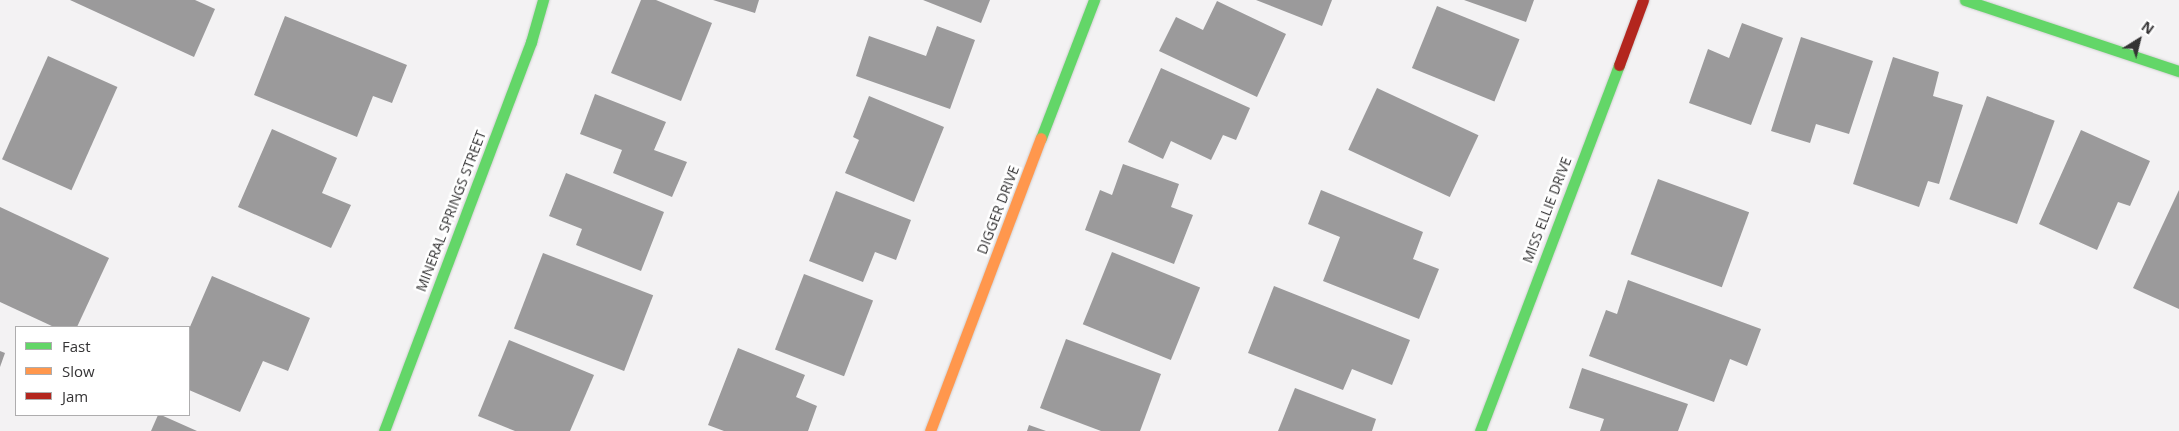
<!DOCTYPE html>
<html>
<head>
<meta charset="utf-8">
<style>
	body { margin:0 }
	#map { position:relative; width:2179px; height:431px; overflow:hidden; background:#f3f2f3; font-family:"Open Sans",sans-serif }
	div>[style] { position:absolute }
	[style*='--x'] { left:calc(var(--x)*1px); top:calc(var(--y)*1px); width:calc(var(--w)*1px); rotate:calc(var(--a)*1deg) }
	.building>* { inset:0; background:#9b9a9b; transform-origin:0 0 }
	.roads { filter:drop-shadow(0 0 1px #d1d0d1) drop-shadow(0 0 1px #d1d0d1) }
	.fast>* { height:11px; margin:-5.5px; padding:0 5.5px; transform-origin:5.5px; border-radius:5.5px; background:#63d668 }
	.slow>* { height:11px; margin:-5.5px; padding:0 5.5px; transform-origin:5.5px; border-radius:5.5px; background:#ff974d }
	.jam>* { height:11px; margin:-5.5px; padding:0 5.5px; transform-origin:5.5px; border-radius:5.5px; background:#b3261e }
	span { translate:-50% -50%; white-space:nowrap; text-align:center; line-height:1.15; -webkit-text-stroke:5px #fff; paint-order:stroke }
	.street-label { font-size:14px; color:#343334 }
	.legend { position:absolute; left:15px; top:326px; width:175px; height:90px; box-sizing:border-box; background:#fff; border:1px solid #aeadae; margin:0; padding:6px 9px; list-style:none; font-size:15px; color:#343334 }
	.legend li { display:flex; align-items:center; gap:10px; height:25px }
	.legend b { width:25px; border:1px solid #aeadae }
	.north { position:absolute; left:2114px; top:15px; width:50px; height:50px; -webkit-text-stroke:4px #fff; paint-order:stroke; rotate:36deg; font-size:14px; font-weight:700; line-height:20px; text-align:center; color:#343334 }
	.north::after { content:''; display:block; margin:auto; width:18px; height:22px; background:#343334; clip-path:polygon(50% 0,100% 100%,50% 72%,0 100%) }
</style>
</head>
<body>
<div id="map">
	<div class="building">
		<i style="clip-path:polygon(70px 0,195px 0,215px 9px,194px 57px)"></i>
		<i style="clip-path:polygon(641px 0,656px 0,712px 23px,681px 101px,611px 73px)"></i>
		<i style="clip-path:polygon(713px 0,759px 0,755px 13px)"></i>
		<i style="clip-path:polygon(923px 0,990px 0,981px 23px)"></i>
		<i style="clip-path:polygon(1256px 0,1332px 0,1322px 26px)"></i>
		<i style="clip-path:polygon(1464px 0,1534px 0,1526px 22px)"></i>
		<i style="clip-path:polygon(1217px 1px,1286px 34px,1257px 97px,1159px 51px,1176px 17px,1203px 30px)"></i>
		<i style="left:1437px;top:6px;width:89px;height:67px;rotate:22deg"></i>
		<i style="clip-path:polygon(285px 16px,407px 65px,392px 103px,373px 96px,357px 137px,254px 95px)"></i>
		<i style="clip-path:polygon(1742px 23px,1783px 38px,1751px 125px,1689px 103px,1708px 49px,1729px 58px)"></i>
		<i style="clip-path:polygon(937px 26px,975px 40px,950px 109px,856px 76px,869px 36px,926px 56px)"></i>
		<i style="clip-path:polygon(1801px 37px,1873px 61px,1849px 134px,1816px 124px,1810px 143px,1771px 131px)"></i>
		<i style="left:48px;top:56px;width:76px;height:113px;rotate:24deg"></i>
		<i style="clip-path:polygon(1893px 57px,1939px 72px,1933px 96px,1963px 105px,1939px 184px,1928px 181px,1919px 207px,1853px 184px)"></i>
		<i style="clip-path:polygon(1161px 68px,1250px 108px,1236px 140px,1223px 135px,1211px 160px,1171px 141px,1163px 159px,1128px 142px)"></i>
		<i style="left:1377px;top:88px;width:112px;height:68px;rotate:25deg"></i>
		<i style="clip-path:polygon(595px 94px,666px 122px,654px 150px,687px 162px,672px 197px,613px 173px,622px 150px,580px 134px)"></i>
		<i style="clip-path:polygon(869px 96px,944px 127px,914px 202px,845px 173px,859px 140px,853px 137px)"></i>
		<i style="left:1987px;top:96px;width:72px;height:110px;rotate:20deg"></i>
		<i style="clip-path:polygon(272px 129px,337px 158px,322px 193px,351px 205px,331px 248px,238px 207px)"></i>
		<i style="clip-path:polygon(2081px 130px,2150px 161px,2130px 206px,2118px 202px,2097px 250px,2039px 224px)"></i>
		<i style="clip-path:polygon(1123px 164px,1179px 184px,1171px 207px,1193px 215px,1174px 264px,1085px 230px,1100px 190px,1112px 195px)"></i>
		<i style="clip-path:polygon(566px 173px,664px 212px,641px 271px,576px 245px,582px 229px,549px 216px)"></i>
		<i style="left:1658px;top:179px;width:97px;height:80px;rotate:20deg"></i>
		<i style="clip-path:polygon(1321px 190px,1423px 232px,1413px 259px,1439px 269px,1419px 319px,1323px 281px,1340px 237px,1308px 224px)"></i>
		<i style="clip-path:polygon(2179px 190px,2179px 309px,2133px 288px)"></i>
		<i style="clip-path:polygon(836px 191px,911px 220px,896px 260px,875px 252px,863px 282px,809px 261px)"></i>
		<i style="clip-path:polygon(0 207px,109px 258px,77px 327px,54px 327px,0 302px)"></i>
		<i style="left:1112px;top:252px;width:95px;height:78px;rotate:22deg"></i>
		<i style="left:543px;top:253px;width:118px;height:81px;rotate:21deg"></i>
		<i style="left:804px;top:274px;width:74px;height:81px;rotate:21deg"></i>
		<i style="clip-path:polygon(212px 276px,310px 318px,288px 371px,263px 361px,240px 412px,189px 390px,189px 329px)"></i>
		<i style="clip-path:polygon(1628px 280px,1761px 329px,1747px 366px,1730px 359px,1714px 402px,1589px 356px,1606px 310px,1617px 314px)"></i>
		<i style="clip-path:polygon(1274px 286px,1410px 340px,1392px 385px,1352px 369px,1343px 390px,1248px 353px)"></i>
		<i style="clip-path:polygon(1066px 339px,1161px 374px,1140px 431px,1101px 431px,1040px 408px)"></i>
		<i style="clip-path:polygon(509px 340px,594px 375px,570px 431px,515px 431px,478px 416px)"></i>
		<i style="clip-path:polygon(738px 348px,805px 375px,796px 397px,817px 406px,808px 431px,724px 431px,708px 425px)"></i>
		<i style="clip-path:polygon(0 351px,5px 353px,0 367px)"></i>
		<i style="clip-path:polygon(1582px 368px,1688px 404px,1678px 431px,1600px 431px,1604px 419px,1569px 408px)"></i>
		<i style="clip-path:polygon(1295px 388px,1376px 419px,1372px 431px,1278px 431px)"></i>
		<i style="clip-path:polygon(158px 415px,161px 415px,197px 431px,151px 431px)"></i>
		<i style="clip-path:polygon(1029px 425px,1046px 431px,1027px 431px)"></i>
	</div>
	<div class="roads">
		<div class="fast">
			<i style="--x:1965;--y:0;--w:225;--a:18.4"></i>
			<i style="--x:1041;--y:138;--w:148;--a:-69"></i>
			<i style="--x:384;--y:431;--w:416;--a:-69.3"></i>
			<i style="--x:531;--y:42;--w:44;--a:-74.1"></i>
			<i style="--x:1480;--y:431;--w:392;--a:-69.2"></i>
		</div>
		<div class="slow">
			<i style="--x:930;--y:431;--w:313;--a:-69.3"></i>
		</div>
		<div class="jam">
			<i style="--x:1619;--y:65;--w:69;--a:-69.7"></i>
		</div>
	</div>
	<div class="street-label">
		<span style="left:998px;top:210px;rotate:-69deg">DIGGER DRIVE</span>
		<span style="left:1547px;top:210px;rotate:-69deg">MISS ELLIE DRIVE</span>
		<span style="left:451px;top:211px;rotate:-69deg">MINERAL SPRINGS STREET</span>
	</div>
	<ul class="legend">
	<li><b style="height:6px;background:#63d668"></b>Fast</li>
	<li><b style="height:6px;background:#ff974d"></b>Slow</li>
	<li><b style="height:6px;background:#b3261e"></b>Jam</li>
	</ul>
	<div class="north">N</div>
</div>
</body>
</html>
